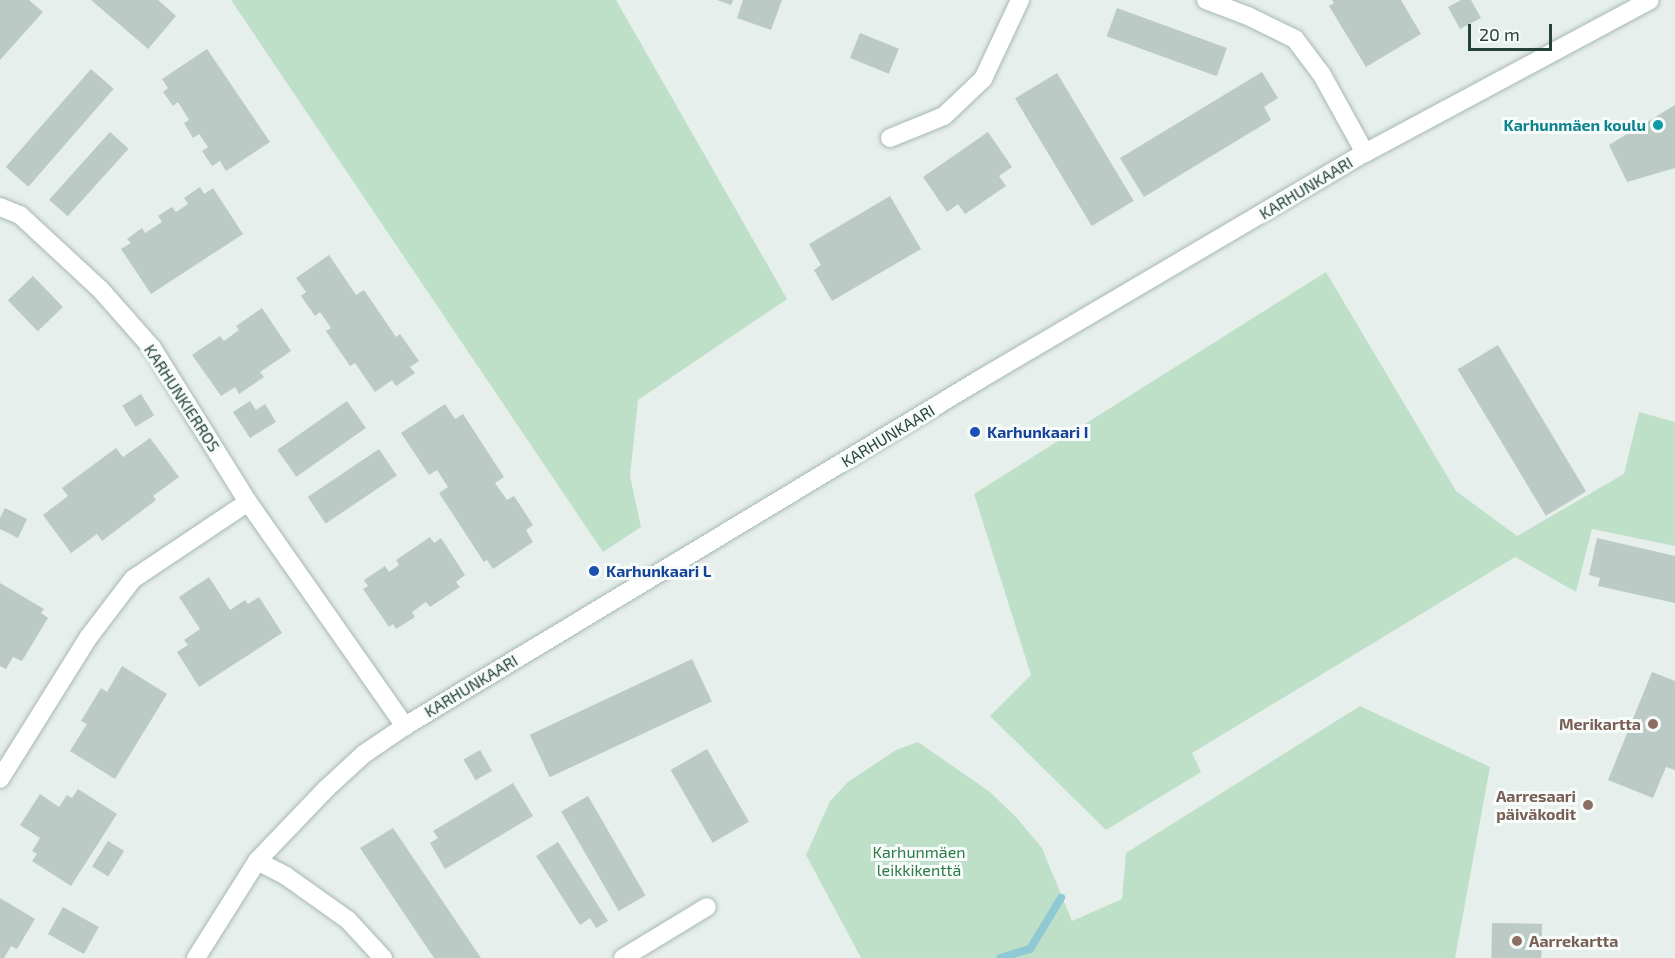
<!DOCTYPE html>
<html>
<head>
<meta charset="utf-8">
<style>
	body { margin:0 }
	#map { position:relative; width:1675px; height:958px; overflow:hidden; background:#e6efeb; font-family:"Exo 2",sans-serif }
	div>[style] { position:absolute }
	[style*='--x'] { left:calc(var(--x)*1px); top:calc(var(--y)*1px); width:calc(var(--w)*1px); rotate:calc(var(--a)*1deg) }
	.green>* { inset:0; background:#bfe0c8 }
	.stream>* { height:8px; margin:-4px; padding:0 4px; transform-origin:4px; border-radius:4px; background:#8ec9d4 }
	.building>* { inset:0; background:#bbcac4; transform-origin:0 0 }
	.roads { filter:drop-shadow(0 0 2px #a8b8b2) drop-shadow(0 0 2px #a8b8b2) }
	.minor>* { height:18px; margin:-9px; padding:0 9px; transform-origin:9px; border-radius:9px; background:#fff }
	.dots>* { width:16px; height:16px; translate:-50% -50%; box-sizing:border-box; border:3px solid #f7fbf9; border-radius:50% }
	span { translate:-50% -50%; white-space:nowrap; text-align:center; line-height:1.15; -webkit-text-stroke:6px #f7fbf9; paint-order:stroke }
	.culture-label { font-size:16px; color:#0d838f; font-weight:700 }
	.right { translate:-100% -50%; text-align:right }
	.street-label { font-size:16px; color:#24423a }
	.transit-label { font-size:16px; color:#164399; font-weight:700 }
	.left { translate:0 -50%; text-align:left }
	.education-label { font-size:16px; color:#785e54; font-weight:700 }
	.park-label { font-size:16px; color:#2d7a4b }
	.scale { position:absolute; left:1468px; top:24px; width:84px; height:27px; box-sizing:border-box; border:3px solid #24423a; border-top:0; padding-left:8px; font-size:18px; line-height:21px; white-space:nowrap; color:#24423a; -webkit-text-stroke:4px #f7fbf9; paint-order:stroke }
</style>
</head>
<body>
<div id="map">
	<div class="green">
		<i style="clip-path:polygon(231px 0,616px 0,787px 299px,638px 400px,630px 476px,641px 527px,603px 552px)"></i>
		<i style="clip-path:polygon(1326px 272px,1456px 491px,1517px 536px,1624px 474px,1639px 412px,1675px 422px,1675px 546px,1592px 529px,1576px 592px,1515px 557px,1192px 753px,1201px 772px,1106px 830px,990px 716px,1031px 675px,974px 494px)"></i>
		<i style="clip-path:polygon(1360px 706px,1490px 767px,1455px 958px,861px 958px,806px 855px,830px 801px,848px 782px,896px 750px,918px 742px,990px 792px,1016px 817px,1042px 848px,1072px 921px,1122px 899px,1126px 853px)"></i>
	</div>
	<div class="stream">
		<i style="--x:1000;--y:958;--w:31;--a:-17"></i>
		<i style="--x:1030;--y:949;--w:60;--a:-58.7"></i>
	</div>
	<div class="building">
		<i style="clip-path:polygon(0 0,29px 0,43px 12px,0 60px)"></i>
		<i style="clip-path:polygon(91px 0,158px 0,176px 16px,148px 49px)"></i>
		<i style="clip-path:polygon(717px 0,733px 0,731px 5px)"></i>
		<i style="clip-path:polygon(743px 0,782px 0,771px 30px,737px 18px)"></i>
		<i style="clip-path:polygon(1332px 0,1401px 0,1421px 34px,1366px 67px,1329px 6px,1334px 3px)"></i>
		<i style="clip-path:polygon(1461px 0,1471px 0,1481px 18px,1460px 29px,1448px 7px)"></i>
		<i style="left:1117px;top:8px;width:117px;height:30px;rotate:20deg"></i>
		<i style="left:860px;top:33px;width:42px;height:27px;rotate:22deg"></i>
		<i style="clip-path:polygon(207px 49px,270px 142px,226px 171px,220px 161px,212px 166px,202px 151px,208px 147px,199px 134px,193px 138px,184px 123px,189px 120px,178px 102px,173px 106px,163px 92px,168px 88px,162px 79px)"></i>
		<i style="left:91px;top:69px;width:30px;height:130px;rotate:41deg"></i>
		<i style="clip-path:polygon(1262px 72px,1278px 98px,1264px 107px,1271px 120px,1144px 197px,1120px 158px)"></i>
		<i style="left:1057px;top:73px;width:149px;height:49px;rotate:59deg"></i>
		<i style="clip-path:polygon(1675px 105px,1675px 168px,1627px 182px,1609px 145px)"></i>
		<i style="left:110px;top:132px;width:25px;height:91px;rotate:42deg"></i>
		<i style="clip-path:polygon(988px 132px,1012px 167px,999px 176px,1006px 186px,965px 214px,958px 204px,947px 212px,923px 177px)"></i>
		<i style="clip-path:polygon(200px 187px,204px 194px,213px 188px,243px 234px,151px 294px,121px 249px,131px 243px,127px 239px,142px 228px,145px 233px,162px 222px,158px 216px,172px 207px,176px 212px,188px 204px,184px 198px)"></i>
		<i style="clip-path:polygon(890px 196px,921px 249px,832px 301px,814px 270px,821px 265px,809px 244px)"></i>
		<i style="clip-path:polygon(329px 255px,356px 295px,364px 290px,396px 337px,400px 334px,419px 361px,410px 367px,415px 373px,396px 386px,392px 380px,375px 392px,355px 363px,350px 366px,326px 331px,331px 328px,320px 312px,315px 316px,301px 296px,306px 292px,296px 278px)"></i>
		<i style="left:33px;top:276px;width:43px;height:35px;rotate:46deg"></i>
		<i style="clip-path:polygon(262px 308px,291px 351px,260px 372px,264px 377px,239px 394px,235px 387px,221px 396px,192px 355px,220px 336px,224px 341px,239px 330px,236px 326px)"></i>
		<i style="left:1498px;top:345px;width:171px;height:47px;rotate:59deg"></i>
		<i style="left:141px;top:394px;width:25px;height:22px;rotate:58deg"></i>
		<i style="clip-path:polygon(250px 401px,256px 410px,265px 404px,276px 422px,250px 438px,233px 412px)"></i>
		<i style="left:347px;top:401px;width:33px;height:85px;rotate:55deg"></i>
		<i style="clip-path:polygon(445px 404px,455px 419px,463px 414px,504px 477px,495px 483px,507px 500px,514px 496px,533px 525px,526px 530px,533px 542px,493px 569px,487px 560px,484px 562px,439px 493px,448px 487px,437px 470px,429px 475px,401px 433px)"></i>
		<i style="clip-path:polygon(150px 438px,179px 477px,153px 496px,156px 500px,102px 541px,97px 534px,71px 553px,43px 515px,68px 496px,62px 488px,116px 448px,123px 457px)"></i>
		<i style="left:379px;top:449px;width:32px;height:86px;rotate:56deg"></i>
		<i style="clip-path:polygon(5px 508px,27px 519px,18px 538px,0 529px,0 518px)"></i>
		<i style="clip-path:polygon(430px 537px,434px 543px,441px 538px,465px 575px,456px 582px,460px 587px,430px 607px,426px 602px,412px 612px,415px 617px,396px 629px,393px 624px,389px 627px,363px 589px,368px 586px,364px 580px,385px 566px,389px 572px,399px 565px,396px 560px)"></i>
		<i style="clip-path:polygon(1597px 538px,1675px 556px,1675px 603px,1598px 586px,1600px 578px,1589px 575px)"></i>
		<i style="clip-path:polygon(209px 577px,230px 610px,245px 600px,248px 604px,259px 597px,282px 633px,199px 687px,177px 652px,188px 645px,184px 640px,200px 629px,179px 597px)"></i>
		<i style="clip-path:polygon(0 583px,44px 609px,41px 613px,48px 618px,22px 661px,13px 657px,6px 669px,0 666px)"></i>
		<i style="left:692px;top:659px;width:47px;height:179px;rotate:65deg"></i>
		<i style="clip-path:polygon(122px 666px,167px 694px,115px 779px,70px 751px,87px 724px,81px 721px,101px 688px,107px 692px)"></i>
		<i style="clip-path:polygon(1652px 672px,1675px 681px,1675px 770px,1666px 767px,1653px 798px,1608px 780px)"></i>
		<i style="left:707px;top:749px;width:84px;height:42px;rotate:60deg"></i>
		<i style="left:480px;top:750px;width:24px;height:19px;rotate:60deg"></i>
		<i style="clip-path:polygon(513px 783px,533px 816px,445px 869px,430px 843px,438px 838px,433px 831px)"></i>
		<i style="clip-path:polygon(78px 789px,117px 814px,71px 886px,32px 861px,37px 854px,32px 851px,40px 838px,20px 825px,40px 794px,59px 807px,67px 795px,72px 798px)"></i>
		<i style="left:588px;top:796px;width:115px;height:31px;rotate:60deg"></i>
		<i style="clip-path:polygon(393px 828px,481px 958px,434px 958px,360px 848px)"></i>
		<i style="left:108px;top:841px;width:19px;height:30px;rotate:32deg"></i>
		<i style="clip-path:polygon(558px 842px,608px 921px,596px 928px,590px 918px,580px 925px,536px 856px)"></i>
		<i style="clip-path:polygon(0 898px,35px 919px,17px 949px,11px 946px,4px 958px,0 958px)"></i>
		<i style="left:63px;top:907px;width:41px;height:31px;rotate:29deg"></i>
		<i style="left:1492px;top:923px;width:50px;height:35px;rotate:1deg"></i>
	</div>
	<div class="roads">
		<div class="minor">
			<i style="--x:1206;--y:0;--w:45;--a:20.9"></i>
			<i style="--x:1248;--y:16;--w:52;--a:26.1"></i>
			<i style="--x:1295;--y:39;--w:45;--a:53.1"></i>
			<i style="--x:1322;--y:75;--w:89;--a:61.1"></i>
			<i style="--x:890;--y:138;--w:58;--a:-22.2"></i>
			<i style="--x:944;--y:116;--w:54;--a:-43.5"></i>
			<i style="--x:983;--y:79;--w:87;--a:-64.9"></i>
			<i style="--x:0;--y:207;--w:22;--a:22"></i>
			<i style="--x:20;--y:215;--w:109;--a:42.8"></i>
			<i style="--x:100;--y:289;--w:79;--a:48.6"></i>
			<i style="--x:152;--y:348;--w:181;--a:58.1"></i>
			<i style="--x:248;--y:502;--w:274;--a:55"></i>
			<i style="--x:0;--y:779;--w:166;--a:-58"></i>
			<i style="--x:88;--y:638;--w:74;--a:-52.7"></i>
			<i style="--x:133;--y:579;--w:138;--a:-33.8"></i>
			<i style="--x:257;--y:861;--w:33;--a:27"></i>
			<i style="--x:286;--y:876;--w:76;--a:35.4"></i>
			<i style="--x:348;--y:920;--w:52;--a:47.4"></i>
			<i style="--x:196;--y:958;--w:115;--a:-57.8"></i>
			<i style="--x:257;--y:861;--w:101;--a:-46.2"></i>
			<i style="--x:327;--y:788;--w:50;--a:-42.6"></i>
			<i style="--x:364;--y:754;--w:50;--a:-34.3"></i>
			<i style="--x:405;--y:726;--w:670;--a:-31.08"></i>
			<i style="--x:979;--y:380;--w:448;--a:-30.5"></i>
			<i style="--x:1365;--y:153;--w:323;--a:-28.2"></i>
			<i style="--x:623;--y:958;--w:98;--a:-31.3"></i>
		</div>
	</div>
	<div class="dots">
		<i style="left:1658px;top:125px;background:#0f9aa8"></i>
		<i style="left:975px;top:432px;background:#1a4fb4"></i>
		<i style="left:594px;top:571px;background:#1a4fb4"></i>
		<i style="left:1653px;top:724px;background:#8d6e63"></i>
		<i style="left:1588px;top:805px;background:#8d6e63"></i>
		<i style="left:1517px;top:941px;background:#8d6e63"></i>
	</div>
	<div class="culture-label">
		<span class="right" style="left:1646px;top:125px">Karhunmäen koulu</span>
	</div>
	<div class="street-label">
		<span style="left:1306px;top:188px;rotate:-31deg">KARHUNKAARI</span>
		<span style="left:182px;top:398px;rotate:57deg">KARHUNKIERROS</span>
		<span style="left:888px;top:436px;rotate:-31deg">KARHUNKAARI</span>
		<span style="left:471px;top:686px;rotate:-31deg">KARHUNKAARI</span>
	</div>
	<div class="transit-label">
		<span class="left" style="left:987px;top:432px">Karhunkaari I</span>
		<span class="left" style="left:606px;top:571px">Karhunkaari L</span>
	</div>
	<div class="education-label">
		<span class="right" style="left:1641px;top:724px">Merikartta</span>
		<span class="right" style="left:1576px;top:805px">Aarresaari<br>päiväkodit</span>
		<span class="left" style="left:1529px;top:941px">Aarrekartta</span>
	</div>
	<div class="park-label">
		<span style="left:919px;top:861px">Karhunmäen<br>leikkikenttä</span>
	</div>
	<div class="scale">20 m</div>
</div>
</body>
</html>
